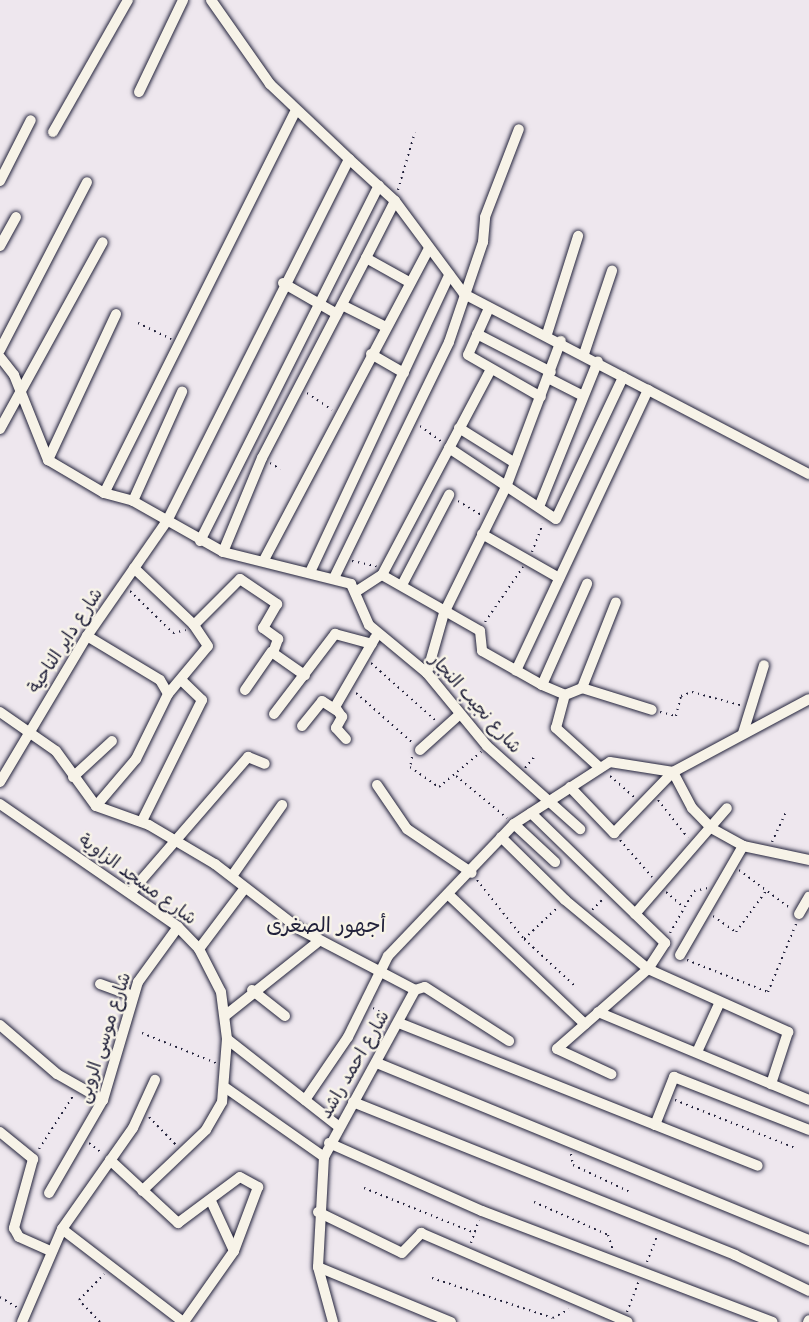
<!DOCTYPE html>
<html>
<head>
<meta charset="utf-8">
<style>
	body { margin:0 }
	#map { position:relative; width:809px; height:1322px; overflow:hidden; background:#eee7ee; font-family:"Balsamiq Sans","Playpen Sans Arabic",sans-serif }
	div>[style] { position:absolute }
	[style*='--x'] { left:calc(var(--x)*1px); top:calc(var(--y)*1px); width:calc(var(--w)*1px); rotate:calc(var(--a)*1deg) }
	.path>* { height:2px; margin-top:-1px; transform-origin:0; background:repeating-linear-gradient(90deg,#22223b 0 1.5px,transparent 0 6px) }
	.roads { filter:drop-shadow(0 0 2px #22223b) drop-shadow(0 0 2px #22223b) }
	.minor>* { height:10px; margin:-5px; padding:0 5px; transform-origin:5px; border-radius:5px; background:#f7f3e8 }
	span { translate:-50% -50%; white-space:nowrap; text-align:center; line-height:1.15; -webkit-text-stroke:5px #f7f3e8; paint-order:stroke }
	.street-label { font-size:18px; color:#22223b }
	.quarter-label { font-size:21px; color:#22223b }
</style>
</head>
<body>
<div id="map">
	<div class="path">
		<i style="--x:398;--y:190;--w:60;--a:-73.7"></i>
		<i style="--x:138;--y:323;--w:37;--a:26"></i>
		<i style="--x:307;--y:393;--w:30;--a:34"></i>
		<i style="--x:420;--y:426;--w:27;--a:36"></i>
		<i style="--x:270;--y:463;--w:12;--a:31"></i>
		<i style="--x:458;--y:501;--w:27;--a:31"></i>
		<i style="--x:532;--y:552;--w:30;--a:-69"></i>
		<i style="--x:352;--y:561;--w:25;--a:12"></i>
		<i style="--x:130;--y:591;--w:60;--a:44.3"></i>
		<i style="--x:173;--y:633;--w:13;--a:-13"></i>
		<i style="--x:485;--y:622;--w:67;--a:-55.4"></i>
		<i style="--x:371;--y:663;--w:87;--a:41.7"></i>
		<i style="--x:356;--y:693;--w:76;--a:41.3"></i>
		<i style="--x:660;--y:712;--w:16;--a:14"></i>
		<i style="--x:676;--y:716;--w:21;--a:-76"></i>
		<i style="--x:681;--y:696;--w:12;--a:-20"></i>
		<i style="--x:692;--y:692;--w:50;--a:15.2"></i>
		<i style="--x:412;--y:757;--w:10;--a:101"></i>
		<i style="--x:410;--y:767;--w:35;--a:35"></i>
		<i style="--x:439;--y:787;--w:55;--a:-39.8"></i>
		<i style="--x:525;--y:768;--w:16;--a:-50"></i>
		<i style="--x:456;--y:776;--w:66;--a:39.5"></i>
		<i style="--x:610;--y:776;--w:33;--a:41"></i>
		<i style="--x:658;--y:800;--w:48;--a:51.7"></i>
		<i style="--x:620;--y:840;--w:49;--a:49.1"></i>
		<i style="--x:772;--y:842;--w:33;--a:-65"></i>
		<i style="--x:739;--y:870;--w:64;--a:36.7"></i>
		<i style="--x:477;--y:880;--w:75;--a:51.5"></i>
		<i style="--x:524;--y:939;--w:69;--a:42.7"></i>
		<i style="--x:666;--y:892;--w:21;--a:41"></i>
		<i style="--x:592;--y:910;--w:16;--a:-45"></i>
		<i style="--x:713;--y:916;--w:28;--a:35"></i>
		<i style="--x:736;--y:932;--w:51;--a:-53.8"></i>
		<i style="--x:670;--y:933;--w:48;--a:-60.3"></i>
		<i style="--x:694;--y:891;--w:14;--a:-12"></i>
		<i style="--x:524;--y:939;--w:45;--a:-43.2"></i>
		<i style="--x:687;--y:960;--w:87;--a:21.6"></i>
		<i style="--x:768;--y:992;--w:74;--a:-67.6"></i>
		<i style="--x:373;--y:1008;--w:18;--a:29"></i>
		<i style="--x:142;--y:1033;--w:80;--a:22.1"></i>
		<i style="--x:675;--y:1100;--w:129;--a:21.8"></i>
		<i style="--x:149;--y:1117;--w:39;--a:46"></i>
		<i style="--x:89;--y:1143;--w:18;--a:38"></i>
		<i style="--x:39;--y:1149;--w:63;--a:-57.3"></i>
		<i style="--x:571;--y:1154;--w:11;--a:80"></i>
		<i style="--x:573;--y:1165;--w:65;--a:25.4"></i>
		<i style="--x:364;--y:1188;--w:120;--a:22.1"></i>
		<i style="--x:534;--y:1202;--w:81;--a:24"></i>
		<i style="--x:608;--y:1235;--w:16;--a:72"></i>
		<i style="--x:471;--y:1243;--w:24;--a:-71"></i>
		<i style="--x:647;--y:1262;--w:30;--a:-69"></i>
		<i style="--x:432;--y:1278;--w:127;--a:18.3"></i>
		<i style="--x:553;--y:1318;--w:18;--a:-29"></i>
		<i style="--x:0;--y:1297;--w:21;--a:31"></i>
		<i style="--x:627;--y:1312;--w:33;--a:-69"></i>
		<i style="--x:100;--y:1322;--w:30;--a:-134"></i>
		<i style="--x:79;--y:1300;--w:36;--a:-46"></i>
	</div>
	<div class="roads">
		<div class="minor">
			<i style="--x:211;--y:0;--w:103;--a:54.9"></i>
			<i style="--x:270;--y:84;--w:109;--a:43.5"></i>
			<i style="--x:139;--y:92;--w:102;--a:-64.4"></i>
			<i style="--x:295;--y:112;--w:426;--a:116.6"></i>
			<i style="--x:104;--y:493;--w:30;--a:15"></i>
			<i style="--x:133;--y:501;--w:103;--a:29.5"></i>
			<i style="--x:223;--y:552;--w:132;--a:14"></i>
			<i style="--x:351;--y:584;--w:45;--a:66.3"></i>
			<i style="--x:369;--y:625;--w:75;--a:39.6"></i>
			<i style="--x:427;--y:673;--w:94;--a:50.6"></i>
			<i style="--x:487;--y:746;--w:125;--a:41.7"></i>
			<i style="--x:53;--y:132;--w:152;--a:-60.4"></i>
			<i style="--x:0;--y:181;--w:68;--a:-63.1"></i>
			<i style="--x:395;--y:201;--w:64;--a:117"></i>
			<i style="--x:366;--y:258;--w:49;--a:29.2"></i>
			<i style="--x:0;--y:246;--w:33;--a:-61"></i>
			<i style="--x:283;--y:283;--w:62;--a:29.9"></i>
			<i style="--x:342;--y:305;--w:49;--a:26.6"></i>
			<i style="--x:489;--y:308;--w:51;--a:114.1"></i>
			<i style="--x:468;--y:355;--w:84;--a:29.9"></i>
			<i style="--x:477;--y:334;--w:83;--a:27.2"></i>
			<i style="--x:547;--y:334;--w:103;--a:-72.4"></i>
			<i style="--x:0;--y:350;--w:189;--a:-62.6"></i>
			<i style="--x:371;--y:354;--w:38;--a:30"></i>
			<i style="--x:584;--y:354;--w:88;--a:-71.4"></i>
			<i style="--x:0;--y:357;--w:23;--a:52"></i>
			<i style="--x:14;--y:375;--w:92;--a:68.2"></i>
			<i style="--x:48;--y:460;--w:65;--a:30.5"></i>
			<i style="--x:548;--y:378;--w:39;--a:27"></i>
			<i style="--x:648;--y:390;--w:182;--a:27.6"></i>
			<i style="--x:459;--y:428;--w:66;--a:32"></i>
			<i style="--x:0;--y:429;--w:213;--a:-61.2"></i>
			<i style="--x:449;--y:448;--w:128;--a:33.6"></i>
			<i style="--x:556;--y:519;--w:157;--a:-64.7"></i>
			<i style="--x:48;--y:460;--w:161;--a:-65"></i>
			<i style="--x:133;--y:501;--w:120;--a:-65.8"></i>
			<i style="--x:539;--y:507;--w:157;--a:-68"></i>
			<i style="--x:482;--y:534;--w:89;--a:29.7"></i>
			<i style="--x:200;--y:541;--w:398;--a:-63.3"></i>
			<i style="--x:223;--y:552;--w:102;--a:-67.5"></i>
			<i style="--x:262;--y:458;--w:225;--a:-62.5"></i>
			<i style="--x:264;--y:560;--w:352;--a:-62.1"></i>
			<i style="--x:134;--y:568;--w:83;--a:43.5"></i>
			<i style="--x:194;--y:625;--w:65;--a:-45"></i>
			<i style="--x:240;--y:579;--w:45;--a:34"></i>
			<i style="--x:277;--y:604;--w:28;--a:120"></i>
			<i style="--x:263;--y:628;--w:19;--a:36"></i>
			<i style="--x:278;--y:639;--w:15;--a:110"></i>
			<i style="--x:273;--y:653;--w:39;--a:35"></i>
			<i style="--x:311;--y:570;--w:326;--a:-64.9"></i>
			<i style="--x:382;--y:575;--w:113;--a:29.7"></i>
			<i style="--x:480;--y:631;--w:20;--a:84"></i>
			<i style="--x:482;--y:651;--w:69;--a:29.5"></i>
			<i style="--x:542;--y:685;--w:111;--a:-66"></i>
			<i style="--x:335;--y:576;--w:260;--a:-64"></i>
			<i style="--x:449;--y:342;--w:106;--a:-71.2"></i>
			<i style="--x:483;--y:242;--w:25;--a:-85"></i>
			<i style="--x:485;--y:217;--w:94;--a:-68.9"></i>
			<i style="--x:402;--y:585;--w:102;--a:-62.4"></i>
			<i style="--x:357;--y:591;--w:30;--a:-33"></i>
			<i style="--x:382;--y:575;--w:233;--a:-62.1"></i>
			<i style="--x:87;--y:636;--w:85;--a:31.1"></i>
			<i style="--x:160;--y:680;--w:16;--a:60"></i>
			<i style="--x:427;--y:673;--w:62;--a:-74.2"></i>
			<i style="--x:444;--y:613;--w:140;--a:-63.8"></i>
			<i style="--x:506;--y:487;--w:156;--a:-69.4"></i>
			<i style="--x:542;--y:685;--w:25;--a:23"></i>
			<i style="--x:582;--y:688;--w:92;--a:-68.4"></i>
			<i style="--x:245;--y:690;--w:47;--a:-55.3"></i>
			<i style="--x:0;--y:712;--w:68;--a:34.9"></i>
			<i style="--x:56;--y:751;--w:68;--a:54"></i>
			<i style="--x:96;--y:806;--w:56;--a:19.7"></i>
			<i style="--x:149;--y:825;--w:77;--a:30.6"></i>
			<i style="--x:215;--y:864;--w:106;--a:37.7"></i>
			<i style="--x:299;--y:929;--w:131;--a:27.7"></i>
			<i style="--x:274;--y:714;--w:101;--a:-52.7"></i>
			<i style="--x:335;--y:634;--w:38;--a:15"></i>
			<i style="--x:302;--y:726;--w:32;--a:-51"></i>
			<i style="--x:322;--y:701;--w:17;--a:33"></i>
			<i style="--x:743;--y:733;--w:71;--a:-72.8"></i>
			<i style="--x:346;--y:739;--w:15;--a:-132"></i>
			<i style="--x:336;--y:728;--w:13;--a:-61"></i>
			<i style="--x:342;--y:717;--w:12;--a:-125"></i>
			<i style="--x:335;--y:707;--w:80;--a:-59.9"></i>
			<i style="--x:420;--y:750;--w:54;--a:-42"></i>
			<i style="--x:598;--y:766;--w:57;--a:-137.9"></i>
			<i style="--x:556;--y:728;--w:34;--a:-75"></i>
			<i style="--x:565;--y:695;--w:18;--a:-22"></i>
			<i style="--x:582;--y:688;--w:73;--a:17.4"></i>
			<i style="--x:673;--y:772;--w:41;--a:62.2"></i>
			<i style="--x:692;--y:808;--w:28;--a:46"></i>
			<i style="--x:711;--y:828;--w:37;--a:29"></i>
			<i style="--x:743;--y:846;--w:67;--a:12"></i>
			<i style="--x:73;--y:777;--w:53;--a:-42.7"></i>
			<i style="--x:0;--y:782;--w:170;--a:-59.2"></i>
			<i style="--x:87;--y:636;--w:140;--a:-55.2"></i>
			<i style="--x:167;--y:521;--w:405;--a:-63.3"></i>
			<i style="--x:349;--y:159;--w:62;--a:42.4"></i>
			<i style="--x:395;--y:201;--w:116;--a:53.4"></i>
			<i style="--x:464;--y:294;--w:208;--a:27.6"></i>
			<i style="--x:648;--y:390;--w:310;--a:115.2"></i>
			<i style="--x:377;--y:785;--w:53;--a:55.7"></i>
			<i style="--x:407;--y:829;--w:78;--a:34.1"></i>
			<i style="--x:570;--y:787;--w:64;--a:46.3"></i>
			<i style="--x:614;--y:833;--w:85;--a:-46"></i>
			<i style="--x:673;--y:772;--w:154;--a:-28.2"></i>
			<i style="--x:0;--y:804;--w:216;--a:34.6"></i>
			<i style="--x:178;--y:927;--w:30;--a:46"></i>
			<i style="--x:199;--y:949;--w:48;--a:62.9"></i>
			<i style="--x:221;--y:992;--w:47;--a:82.7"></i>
			<i style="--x:227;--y:1039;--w:63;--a:94.5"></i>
			<i style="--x:222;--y:1102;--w:32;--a:120"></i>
			<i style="--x:206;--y:1130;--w:88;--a:136.4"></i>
			<i style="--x:96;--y:806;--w:62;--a:-49.6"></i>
			<i style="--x:136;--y:759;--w:72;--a:-63.8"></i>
			<i style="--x:168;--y:694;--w:62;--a:-50.2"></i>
			<i style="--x:208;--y:646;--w:27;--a:-124"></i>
			<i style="--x:531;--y:813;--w:187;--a:44.1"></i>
			<i style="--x:665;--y:943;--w:31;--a:123"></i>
			<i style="--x:648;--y:969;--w:121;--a:138.7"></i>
			<i style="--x:557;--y:1049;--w:60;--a:24.8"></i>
			<i style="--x:142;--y:821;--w:135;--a:-63.6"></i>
			<i style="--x:202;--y:700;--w:28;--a:-136"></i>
			<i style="--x:514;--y:824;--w:56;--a:42.8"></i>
			<i style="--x:501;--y:837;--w:90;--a:44.5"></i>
			<i style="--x:565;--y:900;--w:108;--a:39.7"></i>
			<i style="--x:648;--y:969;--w:154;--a:24.2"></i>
			<i style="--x:788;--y:1032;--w:55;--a:108.1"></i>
			<i style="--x:232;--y:876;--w:87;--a:-54.8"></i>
			<i style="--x:131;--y:892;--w:179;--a:-49.1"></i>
			<i style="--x:248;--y:757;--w:18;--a:22"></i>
			<i style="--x:450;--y:896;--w:186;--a:43.5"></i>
			<i style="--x:635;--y:914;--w:140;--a:-49"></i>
			<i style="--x:799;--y:914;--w:20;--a:-60"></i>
			<i style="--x:199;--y:949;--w:76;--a:-53"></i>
			<i style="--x:680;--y:955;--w:126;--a:-60"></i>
			<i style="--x:100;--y:984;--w:35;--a:20"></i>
			<i style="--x:252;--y:990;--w:42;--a:38.2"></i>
			<i style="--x:415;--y:990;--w:10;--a:-17"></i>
			<i style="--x:425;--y:987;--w:100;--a:32.7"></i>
			<i style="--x:598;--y:1012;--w:229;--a:22.6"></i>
			<i style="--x:226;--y:1015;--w:119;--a:-38.5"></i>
			<i style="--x:399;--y:1023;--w:386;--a:21.7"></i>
			<i style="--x:0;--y:1025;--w:75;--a:40.7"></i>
			<i style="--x:57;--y:1074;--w:53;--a:29.5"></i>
			<i style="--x:227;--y:1039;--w:141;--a:38.1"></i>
			<i style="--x:697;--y:1052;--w:53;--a:-65.4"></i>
			<i style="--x:377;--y:1063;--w:467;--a:22.3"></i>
			<i style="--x:226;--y:1088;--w:120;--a:35.1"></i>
			<i style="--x:305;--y:1100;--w:76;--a:-55.7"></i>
			<i style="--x:348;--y:1037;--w:90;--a:-63.7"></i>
			<i style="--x:388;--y:956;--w:182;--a:-46.3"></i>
			<i style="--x:514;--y:824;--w:114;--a:-32.9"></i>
			<i style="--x:610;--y:762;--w:64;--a:9"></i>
			<i style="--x:353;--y:1102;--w:412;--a:21.8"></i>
			<i style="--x:735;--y:1255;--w:82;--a:25.9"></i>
			<i style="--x:655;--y:1125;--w:52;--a:-68.4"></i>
			<i style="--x:674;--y:1077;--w:145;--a:21.4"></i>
			<i style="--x:0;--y:1132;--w:43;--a:39.3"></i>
			<i style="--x:33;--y:1159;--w:72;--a:105.4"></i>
			<i style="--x:14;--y:1228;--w:10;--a:61"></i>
			<i style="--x:19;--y:1237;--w:35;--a:24"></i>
			<i style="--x:329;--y:1143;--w:167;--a:24"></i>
			<i style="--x:482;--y:1211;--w:311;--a:20.9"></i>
			<i style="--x:110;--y:1160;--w:93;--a:42.8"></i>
			<i style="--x:178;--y:1223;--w:77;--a:-36.6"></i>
			<i style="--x:240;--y:1177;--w:21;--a:29"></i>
			<i style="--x:258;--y:1187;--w:68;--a:110.6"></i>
			<i style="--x:234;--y:1251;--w:87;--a:125.2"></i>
			<i style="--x:49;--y:1193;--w:108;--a:-59.9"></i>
			<i style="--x:103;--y:1100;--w:123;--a:-73.5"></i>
			<i style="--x:138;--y:982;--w:68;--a:-54"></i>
			<i style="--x:211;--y:1201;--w:55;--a:65.3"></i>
			<i style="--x:318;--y:1212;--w:93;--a:26"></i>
			<i style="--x:402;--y:1253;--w:28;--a:-46"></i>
			<i style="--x:421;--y:1233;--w:225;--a:23.3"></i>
			<i style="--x:62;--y:1229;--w:153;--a:37.5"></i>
			<i style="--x:318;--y:1267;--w:144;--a:22.5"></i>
			<i style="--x:22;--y:1322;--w:101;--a:-66.7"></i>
			<i style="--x:62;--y:1229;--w:123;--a:-54.9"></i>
			<i style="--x:133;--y:1128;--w:53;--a:-65.4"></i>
			<i style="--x:333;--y:1322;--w:57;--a:-105.3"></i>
			<i style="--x:318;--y:1267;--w:110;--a:-86.9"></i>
			<i style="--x:324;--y:1157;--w:190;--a:-61.4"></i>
			<i style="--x:808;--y:1322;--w:2;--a:-63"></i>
		</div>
	</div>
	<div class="street-label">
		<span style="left:66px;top:641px;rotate:-57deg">شارع داير الناحية</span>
		<span style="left:475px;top:704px;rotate:48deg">شارع نجيب النجار</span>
		<span style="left:137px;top:880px;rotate:36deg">شارع مسجد الزاوية</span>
		<span style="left:105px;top:1038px;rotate:-72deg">شارع موسى الروبى</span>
		<span style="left:355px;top:1065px;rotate:-60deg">شارع احمد راشد</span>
	</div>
	<div class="quarter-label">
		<span style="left:326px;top:926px">أجهور الصغرى</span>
	</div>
</div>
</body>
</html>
